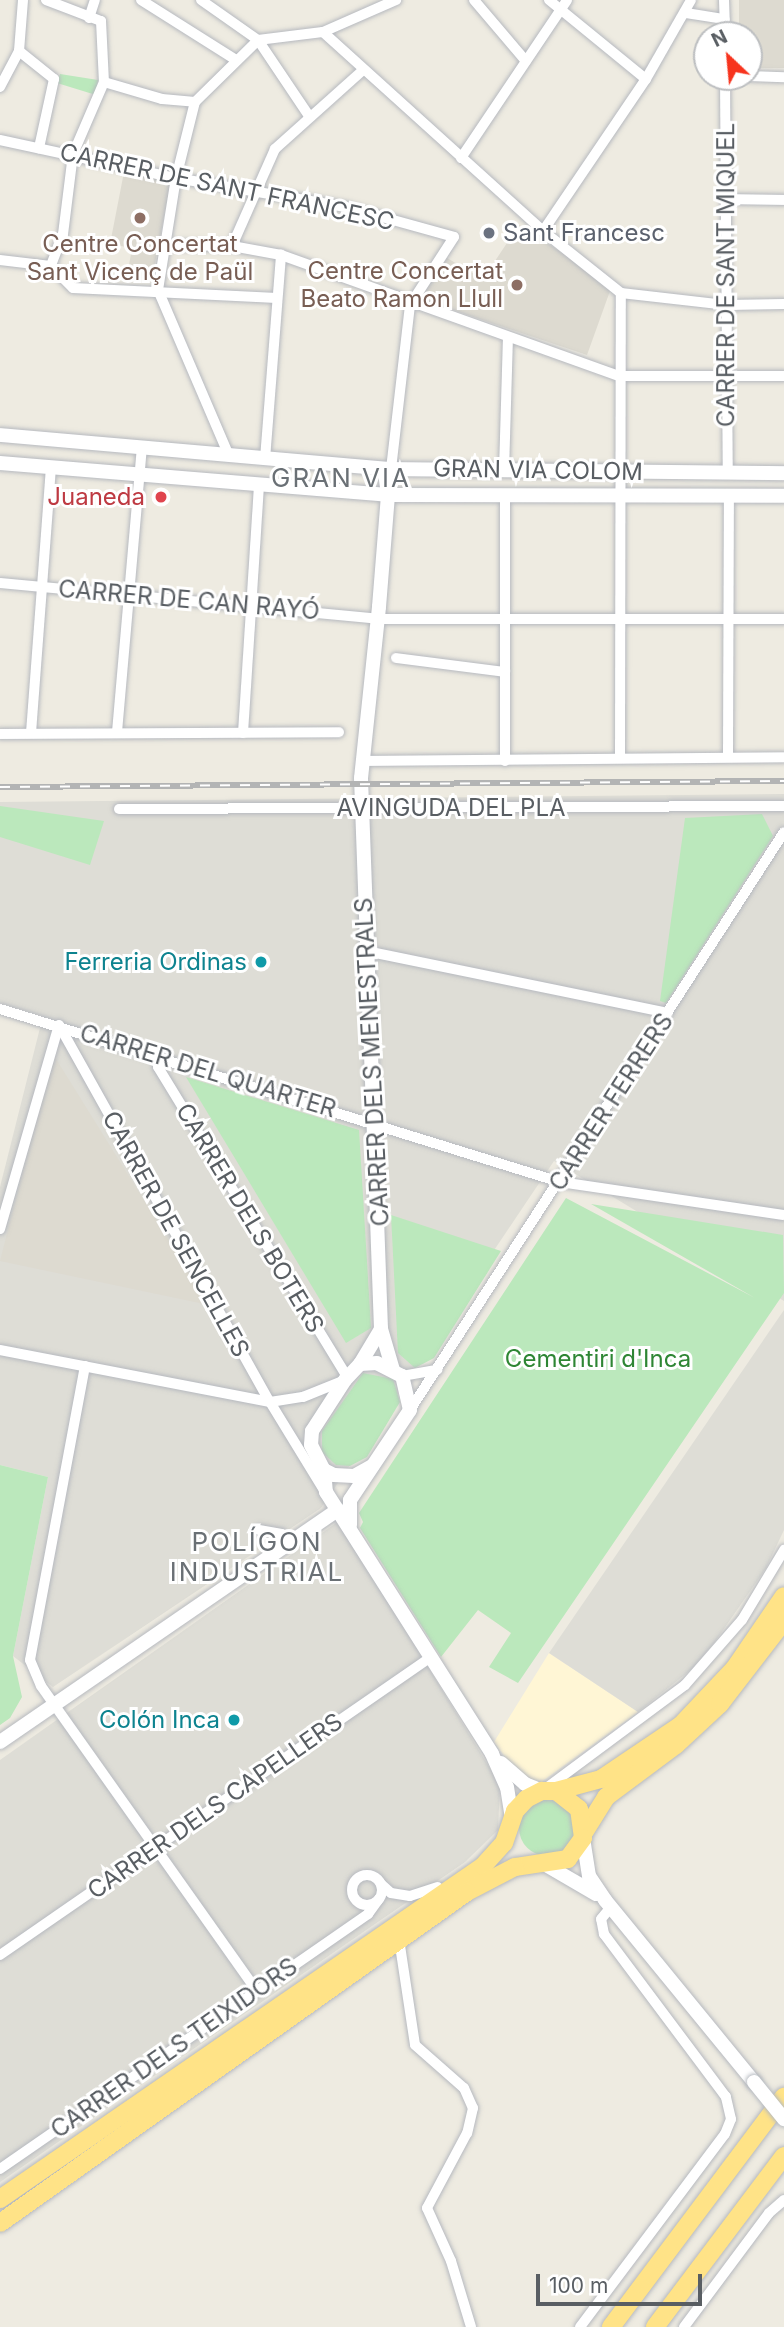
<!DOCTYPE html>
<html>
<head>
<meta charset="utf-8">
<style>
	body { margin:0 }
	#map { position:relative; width:784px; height:2327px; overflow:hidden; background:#eeebe1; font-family:Inter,sans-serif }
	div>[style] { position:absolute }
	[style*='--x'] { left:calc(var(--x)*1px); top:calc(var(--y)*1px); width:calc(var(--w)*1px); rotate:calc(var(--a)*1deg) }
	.commercial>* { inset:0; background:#fff6d5 }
	.industrial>* { inset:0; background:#deddd6 }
	.education>* { inset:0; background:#dddad0 }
	.green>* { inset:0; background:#bbe8bc }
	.round { border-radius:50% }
	.roads { filter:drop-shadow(0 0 2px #b6b9bf) drop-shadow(0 0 2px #b6b9bf) }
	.street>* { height:10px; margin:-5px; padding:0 5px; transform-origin:5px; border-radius:5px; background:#fff }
	.street>.ring { margin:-5px; padding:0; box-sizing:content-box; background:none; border:10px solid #fff; border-radius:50% }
	.secondary>* { height:14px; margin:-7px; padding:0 7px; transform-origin:7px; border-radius:7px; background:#fff }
	.highway>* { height:18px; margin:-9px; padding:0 9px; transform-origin:9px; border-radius:9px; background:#ffe387 }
	.rail>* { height:6px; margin-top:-3px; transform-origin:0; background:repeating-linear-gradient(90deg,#fff 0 10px,#b3b4b4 0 20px); box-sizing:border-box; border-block:2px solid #b3b4b4 }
	.bridges { filter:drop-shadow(0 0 2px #b7bbc1) drop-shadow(0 0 2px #b7bbc1) }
	.secondary-bridge>* { height:14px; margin:-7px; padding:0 7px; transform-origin:7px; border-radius:7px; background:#fff }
	.dots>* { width:19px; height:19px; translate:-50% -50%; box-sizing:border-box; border:4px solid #fff; border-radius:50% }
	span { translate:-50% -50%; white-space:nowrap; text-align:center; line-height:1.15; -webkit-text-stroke:6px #fff; paint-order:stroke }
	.street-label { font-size:24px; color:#595e63 }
	.worship-label { font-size:24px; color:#5b616d }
	.left { translate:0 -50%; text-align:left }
	.education-label { font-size:24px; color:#785e54 }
	.right { translate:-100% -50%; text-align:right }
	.health-label { font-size:24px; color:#be3a42 }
	.culture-label { font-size:24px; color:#0d838f }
	.park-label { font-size:24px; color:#2e8634 }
	.neighbourhood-label { font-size:26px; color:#6a7075; letter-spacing:2px }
	.north { position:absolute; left:693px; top:21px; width:70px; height:70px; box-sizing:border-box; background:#fff; border:2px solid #bdbfc1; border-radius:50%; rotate:334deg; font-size:19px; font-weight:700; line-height:28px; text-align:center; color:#595e63 }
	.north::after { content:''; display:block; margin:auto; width:24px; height:32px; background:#f7341e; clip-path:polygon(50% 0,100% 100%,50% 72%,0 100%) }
	.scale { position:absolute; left:536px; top:2274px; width:166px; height:32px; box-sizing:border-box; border:4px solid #595e63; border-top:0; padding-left:9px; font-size:21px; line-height:24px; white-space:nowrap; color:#595e63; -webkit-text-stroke:5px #fff; paint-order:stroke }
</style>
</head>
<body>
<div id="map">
	<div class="commercial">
		<i style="clip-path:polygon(549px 1653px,638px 1712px,537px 1785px,508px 1761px,494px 1742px)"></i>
	</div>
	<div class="industrial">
		<i style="clip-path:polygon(784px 794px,784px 1301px,554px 1161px,321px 1508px,53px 1687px,13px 1656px,48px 1477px,0 1465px,0 1187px,43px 1016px,0 1003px,0 802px)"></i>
		<i style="clip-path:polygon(784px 1310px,784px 1530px,766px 1568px,714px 1643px,693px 1668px,638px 1712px,549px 1653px)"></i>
		<i style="clip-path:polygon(339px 1521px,500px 1785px,498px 1830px,465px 1862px,0 2182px,0 1760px)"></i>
	</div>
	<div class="education">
		<i style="clip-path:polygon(739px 0,784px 0,784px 68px,749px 68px,749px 35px,739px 35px)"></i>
		<i style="clip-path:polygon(124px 172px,171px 181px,154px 268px,129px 265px,132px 248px,110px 244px)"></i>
		<i style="clip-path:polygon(519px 225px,592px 272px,610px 291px,587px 355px,420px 299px,447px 258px,483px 279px)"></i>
		<i style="clip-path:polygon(53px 1054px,209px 1305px,0 1261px)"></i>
	</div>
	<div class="green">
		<i style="clip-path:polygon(60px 74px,98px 80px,96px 95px,57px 83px)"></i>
		<i style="clip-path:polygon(0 806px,104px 821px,90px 865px,0 837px)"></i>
		<i style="clip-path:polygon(762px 814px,773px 836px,666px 1003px,660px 1001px,685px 818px)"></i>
		<i style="clip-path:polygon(186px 1077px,359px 1130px,371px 1328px,346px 1343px)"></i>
		<i style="clip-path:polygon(566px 1198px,755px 1298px,591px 1204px,783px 1235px,784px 1293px,518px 1683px,489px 1667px,511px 1633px,478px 1610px,441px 1657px,360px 1528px,363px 1522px,359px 1513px)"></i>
		<i style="clip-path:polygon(391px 1215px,501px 1251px,434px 1358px,415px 1368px,398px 1353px)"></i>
		<i style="clip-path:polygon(363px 1373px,393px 1379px,400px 1402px,367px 1457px,350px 1466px,336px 1465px,322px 1452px,322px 1431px)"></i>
		<i style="clip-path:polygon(0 1465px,48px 1477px,13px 1656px,22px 1697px,10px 1718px,0 1725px)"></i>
		<i class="round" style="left:519px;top:1800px;width:56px;height:56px"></i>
	</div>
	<div class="roads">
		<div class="street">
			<i style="--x:46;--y:0;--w:59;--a:20.9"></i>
			<i style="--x:101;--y:21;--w:61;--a:87.2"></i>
			<i style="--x:104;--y:82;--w:78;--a:113.3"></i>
			<i style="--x:73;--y:154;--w:81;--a:97.1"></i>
			<i style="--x:63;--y:234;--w:34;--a:111"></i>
			<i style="--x:141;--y:0;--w:112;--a:32.3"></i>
			<i style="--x:201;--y:0;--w:70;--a:35.1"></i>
			<i style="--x:474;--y:0;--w:80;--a:49.6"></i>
			<i style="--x:549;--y:0;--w:125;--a:39.2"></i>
			<i style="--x:724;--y:0;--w:35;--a:88"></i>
			<i style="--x:686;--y:13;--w:39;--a:9"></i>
			<i style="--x:89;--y:18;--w:19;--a:-72"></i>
			<i style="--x:323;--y:32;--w:297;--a:42.1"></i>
			<i style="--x:543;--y:231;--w:100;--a:38.5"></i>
			<i style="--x:258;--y:40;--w:92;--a:56.1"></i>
			<i style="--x:19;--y:51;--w:45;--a:38.7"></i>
			<i style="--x:54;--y:79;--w:71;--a:102.3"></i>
			<i style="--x:749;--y:76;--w:35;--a:2"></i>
			<i style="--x:725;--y:77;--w:395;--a:89.6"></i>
			<i style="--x:104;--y:82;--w:60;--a:16.3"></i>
			<i style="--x:162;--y:99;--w:33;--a:5"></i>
			<i style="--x:0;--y:87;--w:41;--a:-62.2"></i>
			<i style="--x:19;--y:51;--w:51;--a:-85.5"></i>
			<i style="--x:0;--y:140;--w:180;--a:12.2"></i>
			<i style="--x:176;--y:178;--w:172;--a:9.7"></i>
			<i style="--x:346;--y:207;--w:112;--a:15.5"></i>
			<i style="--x:454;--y:237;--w:81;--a:122.9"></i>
			<i style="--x:410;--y:305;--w:165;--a:96.6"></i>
			<i style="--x:461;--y:158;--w:190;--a:-56.1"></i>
			<i style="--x:726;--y:199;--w:58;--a:1"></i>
			<i style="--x:543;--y:231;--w:184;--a:-55.9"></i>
			<i style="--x:646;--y:79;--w:91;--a:-60.3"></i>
			<i style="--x:166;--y:245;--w:66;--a:0.9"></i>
			<i style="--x:232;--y:246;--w:50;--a:10.4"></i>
			<i style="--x:281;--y:255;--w:359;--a:19.7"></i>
			<i style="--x:619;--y:376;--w:165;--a:0"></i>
			<i style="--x:232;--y:246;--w:106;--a:-66.1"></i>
			<i style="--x:275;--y:149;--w:118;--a:-41.9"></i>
			<i style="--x:0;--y:260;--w:51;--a:6.7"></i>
			<i style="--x:51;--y:266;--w:31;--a:45"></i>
			<i style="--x:73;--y:288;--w:204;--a:2.8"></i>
			<i style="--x:158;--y:290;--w:113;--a:-80.9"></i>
			<i style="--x:176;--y:178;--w:78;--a:-76"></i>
			<i style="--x:195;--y:102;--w:88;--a:-44.5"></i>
			<i style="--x:258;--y:40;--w:65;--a:-7"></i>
			<i style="--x:323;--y:32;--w:80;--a:-23.7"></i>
			<i style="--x:158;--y:290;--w:181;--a:66.8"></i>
			<i style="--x:621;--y:293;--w:107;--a:6.5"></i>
			<i style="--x:727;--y:305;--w:57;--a:-1"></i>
			<i style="--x:265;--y:459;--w:205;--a:-85.5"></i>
			<i style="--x:504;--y:471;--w:134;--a:-88.3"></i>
			<i style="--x:0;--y:583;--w:380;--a:5.4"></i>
			<i style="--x:378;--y:619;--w:406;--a:0"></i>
			<i style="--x:396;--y:658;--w:110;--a:7.3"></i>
			<i style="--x:117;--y:732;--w:285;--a:-85"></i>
			<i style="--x:31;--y:733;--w:267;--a:-85.7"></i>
			<i style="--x:243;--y:733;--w:248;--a:-86.3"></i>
			<i style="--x:0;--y:734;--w:339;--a:-0.3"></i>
			<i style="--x:620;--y:757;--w:464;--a:-89.9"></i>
			<i style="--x:728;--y:757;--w:260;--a:-89.8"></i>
			<i style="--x:364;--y:761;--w:420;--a:-0.5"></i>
			<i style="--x:505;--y:761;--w:266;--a:-90"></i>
			<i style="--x:119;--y:809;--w:665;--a:-0.26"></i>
			<i style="--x:366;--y:951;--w:308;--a:11.6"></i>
			<i style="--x:0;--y:1009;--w:586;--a:17.17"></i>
			<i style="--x:560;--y:1182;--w:226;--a:8.4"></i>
			<i style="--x:59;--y:1025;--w:432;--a:60.8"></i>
			<i style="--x:270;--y:1402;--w:103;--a:58.5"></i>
			<i style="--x:159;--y:1057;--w:10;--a:96"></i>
			<i style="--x:158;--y:1067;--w:363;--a:58.6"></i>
			<i style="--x:0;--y:1229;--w:212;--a:-73.9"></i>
			<i style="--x:0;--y:1350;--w:275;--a:10.9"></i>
			<i style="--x:270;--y:1402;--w:33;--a:-9"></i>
			<i style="--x:303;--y:1397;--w:45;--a:-22"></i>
			<i style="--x:85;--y:1366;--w:299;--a:100.6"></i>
			<i style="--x:30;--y:1660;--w:28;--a:67"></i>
			<i style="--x:41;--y:1686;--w:374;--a:54.7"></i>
			<i style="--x:402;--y:1376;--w:36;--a:-10"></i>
			<i style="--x:410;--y:1410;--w:688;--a:-57.09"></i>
			<i style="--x:259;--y:1530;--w:23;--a:10"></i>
			<i style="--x:282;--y:1534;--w:10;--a:53"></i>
			<i style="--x:545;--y:1789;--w:174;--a:-36.6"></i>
			<i style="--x:685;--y:1685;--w:86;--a:-48.8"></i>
			<i style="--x:742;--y:1620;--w:82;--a:-59"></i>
			<i class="ring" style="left:352px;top:1875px;width:20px;height:20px"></i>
			<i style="--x:381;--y:1884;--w:13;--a:42"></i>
			<i style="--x:391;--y:1893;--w:19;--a:9"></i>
			<i style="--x:410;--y:1896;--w:29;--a:-18"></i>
			<i style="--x:399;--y:1939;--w:107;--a:81.4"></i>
			<i style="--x:415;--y:2045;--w:65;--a:41.3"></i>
			<i style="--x:464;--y:2088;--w:22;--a:66"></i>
			<i style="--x:473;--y:2108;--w:26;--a:103"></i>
			<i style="--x:467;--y:2133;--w:85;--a:118.1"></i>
			<i style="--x:427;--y:2208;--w:58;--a:65.6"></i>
			<i style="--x:451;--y:2261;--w:69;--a:73.1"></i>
			<i style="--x:0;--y:1955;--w:524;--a:-34.66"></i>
			<i style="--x:0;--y:2169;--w:448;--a:-34.7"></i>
			<i style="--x:368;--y:1914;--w:19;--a:-54"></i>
			<i style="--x:580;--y:2327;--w:241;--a:-53.1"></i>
			<i style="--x:725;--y:2134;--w:16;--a:-68"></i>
			<i style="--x:731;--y:2119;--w:23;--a:-103"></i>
			<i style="--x:726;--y:2097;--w:204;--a:-126.8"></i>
			<i style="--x:604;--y:1934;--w:15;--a:-101"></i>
			<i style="--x:601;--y:1919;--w:16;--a:-50"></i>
			<i style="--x:684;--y:2327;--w:142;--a:-53.3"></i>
			<i style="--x:769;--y:2213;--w:20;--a:-41"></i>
		</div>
		<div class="secondary">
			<i style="--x:0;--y:435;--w:392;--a:5"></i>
			<i style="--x:391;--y:469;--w:393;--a:0.6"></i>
			<i style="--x:0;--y:463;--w:389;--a:4.7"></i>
			<i style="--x:388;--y:495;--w:396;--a:0.1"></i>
			<i style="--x:391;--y:469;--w:7;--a:146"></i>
			<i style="--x:385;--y:473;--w:22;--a:82"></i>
			<i style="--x:388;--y:495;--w:112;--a:94.6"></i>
			<i style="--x:379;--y:607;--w:172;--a:96"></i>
			<i style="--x:361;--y:778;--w:551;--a:87.92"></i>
			<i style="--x:381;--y:1329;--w:43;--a:73.7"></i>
			<i style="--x:360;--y:1364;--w:41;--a:-59"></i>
			<i style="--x:324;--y:1470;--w:22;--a:85"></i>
			<i style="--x:326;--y:1492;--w:310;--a:57.6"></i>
			<i style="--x:492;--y:1754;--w:36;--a:66"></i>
			<i style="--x:507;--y:1787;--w:32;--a:81"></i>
			<i style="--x:350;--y:1525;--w:25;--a:-90"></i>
			<i style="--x:350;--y:1500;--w:108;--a:-56.3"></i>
			<i style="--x:410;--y:1410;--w:35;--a:-103"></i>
			<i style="--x:402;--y:1376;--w:28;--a:-153"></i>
			<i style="--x:377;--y:1363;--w:17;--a:177"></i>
			<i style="--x:360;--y:1364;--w:22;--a:133"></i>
			<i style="--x:345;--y:1380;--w:61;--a:122.9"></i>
			<i style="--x:312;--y:1431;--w:14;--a:94"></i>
			<i style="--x:311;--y:1445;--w:28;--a:63"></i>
			<i style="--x:324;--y:1470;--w:11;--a:27"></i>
			<i style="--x:334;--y:1475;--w:20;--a:3"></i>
			<i style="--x:354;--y:1476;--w:21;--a:-29"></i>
			<i style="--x:0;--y:1742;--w:410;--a:-34.5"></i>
			<i style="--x:501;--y:1763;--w:32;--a:41"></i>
			<i style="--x:525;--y:1784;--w:18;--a:22"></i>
			<i style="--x:583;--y:1838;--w:38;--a:81"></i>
			<i style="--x:589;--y:1876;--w:29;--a:56"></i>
			<i style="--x:605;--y:1900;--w:235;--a:50.7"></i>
			<i style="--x:546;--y:1865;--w:58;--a:30.1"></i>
		</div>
		<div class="highway">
			<i style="--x:556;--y:1791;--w:47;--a:-14.9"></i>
			<i style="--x:601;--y:1779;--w:97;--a:-34"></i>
			<i style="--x:681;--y:1725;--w:77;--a:-46.6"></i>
			<i style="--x:734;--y:1669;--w:88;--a:-55.6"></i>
			<i style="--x:585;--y:1831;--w:40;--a:-58"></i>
			<i style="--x:606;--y:1797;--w:87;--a:-36.6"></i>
			<i style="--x:676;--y:1745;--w:60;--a:-43"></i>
			<i style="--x:720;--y:1704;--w:105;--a:-52.4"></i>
			<i style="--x:0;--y:2199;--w:587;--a:-34.58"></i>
			<i style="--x:483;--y:1866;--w:31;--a:-48"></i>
			<i style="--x:504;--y:1843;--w:34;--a:-71"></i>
			<i style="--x:515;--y:1811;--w:16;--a:-47"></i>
			<i style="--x:526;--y:1799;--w:18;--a:-27"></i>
			<i style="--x:542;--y:1791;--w:14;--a:0"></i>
			<i style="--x:556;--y:1791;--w:29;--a:38"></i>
			<i style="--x:579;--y:1809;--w:29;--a:82"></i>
			<i style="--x:583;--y:1838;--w:26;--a:126"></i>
			<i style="--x:568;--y:1859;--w:54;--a:171.4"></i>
			<i style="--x:515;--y:1867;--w:54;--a:152.5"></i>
			<i style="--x:467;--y:1892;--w:572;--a:144.67"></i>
			<i style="--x:611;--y:2327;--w:288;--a:-53.1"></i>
			<i style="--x:655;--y:2327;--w:214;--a:-53"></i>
		</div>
	</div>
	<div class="rail">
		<i style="--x:0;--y:787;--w:784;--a:-0.44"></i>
	</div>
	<div class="bridges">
		<div class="secondary-bridge">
			<i style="--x:754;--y:2082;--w:48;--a:51"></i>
		</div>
	</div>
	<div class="dots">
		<i style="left:140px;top:218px;background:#8d6e63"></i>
		<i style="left:489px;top:233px;background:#6b7280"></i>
		<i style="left:517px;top:285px;background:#8d6e63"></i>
		<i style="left:161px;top:497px;background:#e0444e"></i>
		<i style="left:261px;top:962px;background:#0f9aa8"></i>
		<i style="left:234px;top:1720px;background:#0f9aa8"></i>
	</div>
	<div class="street-label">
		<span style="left:227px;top:187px;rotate:12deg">CARRER DE SANT FRANCESC</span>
		<span style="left:726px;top:275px;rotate:-90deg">CARRER DE SANT MIQUEL</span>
		<span style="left:538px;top:470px;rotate:1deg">GRAN VIA COLOM</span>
		<span style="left:189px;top:600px;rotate:5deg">CARRER DE CAN RAYÓ</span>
		<span style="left:451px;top:808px">AVINGUDA DEL PLA</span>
		<span style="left:372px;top:1062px;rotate:-93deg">CARRER DELS MENESTRALS</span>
		<span style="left:208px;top:1071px;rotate:17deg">CARRER DEL QUARTER</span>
		<span style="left:611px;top:1102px;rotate:-57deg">CARRER FERRERS</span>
		<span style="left:250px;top:1218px;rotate:59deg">CARRER DELS BOTERS</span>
		<span style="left:176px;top:1234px;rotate:61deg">CARRER DE SENCELLES</span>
		<span style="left:215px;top:1806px;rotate:-35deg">CARRER DELS CAPELLERS</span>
		<span style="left:174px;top:2048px;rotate:-35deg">CARRER DELS TEIXIDORS</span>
	</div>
	<div class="worship-label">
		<span class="left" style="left:503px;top:233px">Sant Francesc</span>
	</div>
	<div class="education-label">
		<span style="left:140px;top:258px">Centre Concertat<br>Sant Vicenç de Paül</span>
		<span class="right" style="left:503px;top:285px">Centre Concertat<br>Beato Ramon Llull</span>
	</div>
	<div class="health-label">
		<span class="right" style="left:145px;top:497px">Juaneda</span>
	</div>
	<div class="culture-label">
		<span class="right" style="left:247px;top:962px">Ferreria Ordinas</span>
		<span class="right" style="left:220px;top:1720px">Colón Inca</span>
	</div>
	<div class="park-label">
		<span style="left:598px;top:1359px">Cementiri d'Inca</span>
	</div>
	<div class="neighbourhood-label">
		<span style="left:341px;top:478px">GRAN VIA</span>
		<span style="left:257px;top:1557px">POLÍGON<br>INDUSTRIAL</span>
	</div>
	<div class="north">N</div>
	<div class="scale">100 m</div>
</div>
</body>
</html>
